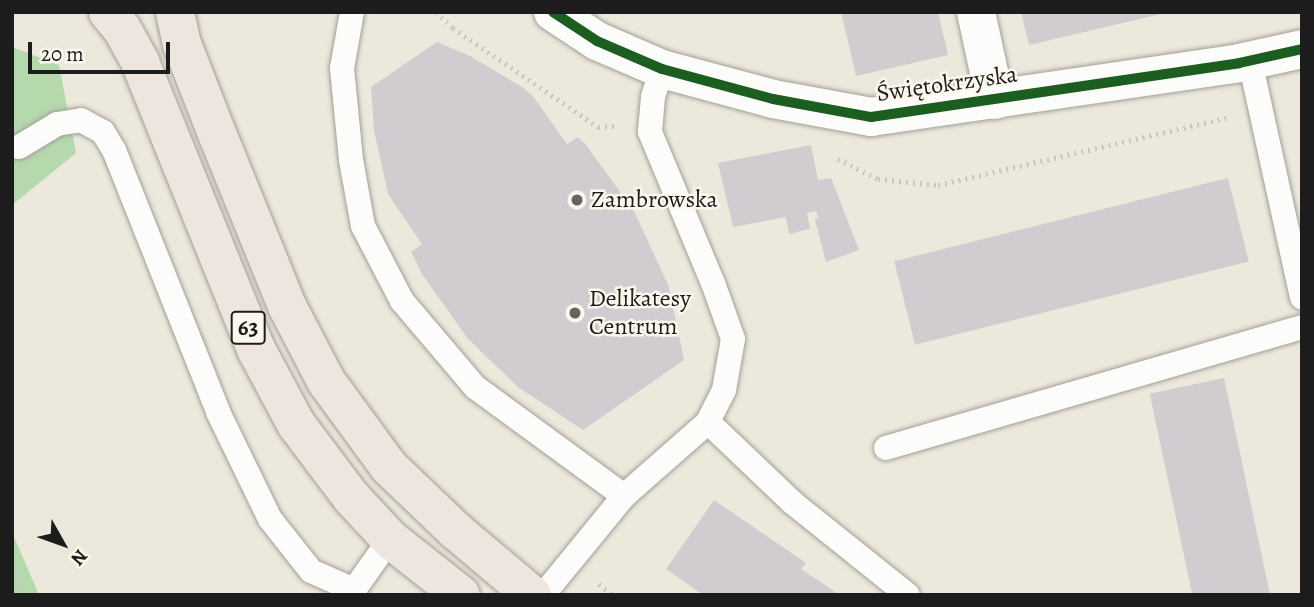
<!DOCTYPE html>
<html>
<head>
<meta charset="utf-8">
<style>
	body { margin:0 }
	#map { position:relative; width:1314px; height:607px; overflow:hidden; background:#ede8dc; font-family:Alegreya,serif }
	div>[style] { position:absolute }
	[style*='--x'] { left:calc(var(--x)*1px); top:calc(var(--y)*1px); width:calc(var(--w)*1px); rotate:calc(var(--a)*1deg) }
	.green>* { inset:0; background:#b5d9ad }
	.building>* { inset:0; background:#d2cbcf; transform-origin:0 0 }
	.path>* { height:4.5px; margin-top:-2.25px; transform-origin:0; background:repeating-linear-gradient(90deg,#c8c7c4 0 2px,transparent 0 7px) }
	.roads { filter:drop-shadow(0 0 2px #a29f98) drop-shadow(0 0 2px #a29f98) }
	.service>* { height:24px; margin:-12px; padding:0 12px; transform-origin:12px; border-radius:12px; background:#fcfcfa }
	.minor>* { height:38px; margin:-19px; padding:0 19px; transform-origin:19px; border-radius:19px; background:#fcfcfa }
	.primary>* { height:38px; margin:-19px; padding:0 19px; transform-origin:19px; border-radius:19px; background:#eee6de }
	.cycleway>* { height:10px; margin:-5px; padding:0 5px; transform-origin:5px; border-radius:5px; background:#1b5e20 }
	.dots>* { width:19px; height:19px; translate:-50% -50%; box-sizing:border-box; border:4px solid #fbf7ec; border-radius:50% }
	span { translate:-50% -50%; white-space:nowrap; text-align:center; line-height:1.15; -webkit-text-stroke:5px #fbf7ec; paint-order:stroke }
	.shield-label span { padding:2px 5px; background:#fbf7ec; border:2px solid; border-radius:5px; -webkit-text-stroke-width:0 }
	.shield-label { font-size:23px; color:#1c1c1c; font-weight:700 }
	.street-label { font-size:24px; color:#1c1c1c }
	.poi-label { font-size:24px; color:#1c1c1c }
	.left { translate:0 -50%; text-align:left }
	.frame { position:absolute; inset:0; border:14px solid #1c1c1c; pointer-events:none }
	.north { position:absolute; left:28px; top:509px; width:70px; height:70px; -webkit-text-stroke:5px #fbf7ec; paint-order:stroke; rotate:130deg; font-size:19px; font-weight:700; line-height:28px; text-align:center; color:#1c1c1c }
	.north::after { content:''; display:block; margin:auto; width:24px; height:32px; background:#1c1c1c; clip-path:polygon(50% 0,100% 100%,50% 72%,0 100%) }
	.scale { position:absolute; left:28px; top:42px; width:142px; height:32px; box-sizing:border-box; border:4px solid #1c1c1c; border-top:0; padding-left:9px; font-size:21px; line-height:24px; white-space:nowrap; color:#1c1c1c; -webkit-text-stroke:5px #fbf7ec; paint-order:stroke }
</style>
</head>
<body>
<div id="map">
	<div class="green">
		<i style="clip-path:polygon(12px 47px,59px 65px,76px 153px,12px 205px)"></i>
		<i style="clip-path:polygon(12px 532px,39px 595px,12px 595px)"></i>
	</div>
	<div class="building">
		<i style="clip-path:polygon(841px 12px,938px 12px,948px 55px,856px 76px)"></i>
		<i style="clip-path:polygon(1021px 12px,1165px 12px,1165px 13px,1029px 45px)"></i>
		<i style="clip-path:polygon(437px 42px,470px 56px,522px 87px,532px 95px,567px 144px,578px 137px,586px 145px,634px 211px,669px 287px,684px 360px,583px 430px,518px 387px,468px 339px,422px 274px,411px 252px,422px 244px,388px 194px,374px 130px,371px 87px)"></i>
		<i style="clip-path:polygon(811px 145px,818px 180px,831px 178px,859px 250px,826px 262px,815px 220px,818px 218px,816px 211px,807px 213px,810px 229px,789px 234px,786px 217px,733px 227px,718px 163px)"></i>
		<i style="left:1228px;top:178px;width:86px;height:344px;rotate:76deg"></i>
		<i style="left:1224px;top:378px;width:222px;height:76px;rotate:78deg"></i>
		<i style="clip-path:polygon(714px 500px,806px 563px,801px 569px,840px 595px,703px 595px,666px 569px)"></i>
	</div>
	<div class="path">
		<i style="--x:436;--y:12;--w:23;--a:43"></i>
		<i style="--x:453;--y:28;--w:176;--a:34.3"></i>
		<i style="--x:598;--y:127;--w:16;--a:-4"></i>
		<i style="--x:838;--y:159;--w:45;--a:26.6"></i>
		<i style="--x:878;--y:179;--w:60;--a:5.7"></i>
		<i style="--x:938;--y:185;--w:296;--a:-13.1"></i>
		<i style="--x:12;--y:564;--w:34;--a:66"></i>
		<i style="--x:599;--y:584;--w:17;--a:40"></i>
	</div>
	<div class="roads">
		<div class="service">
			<i style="--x:352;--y:12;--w:57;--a:100.1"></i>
			<i style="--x:342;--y:68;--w:92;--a:84.4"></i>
			<i style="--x:351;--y:160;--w:67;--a:79.7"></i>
			<i style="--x:363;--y:226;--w:85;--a:62.5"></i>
			<i style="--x:402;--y:301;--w:113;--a:49.7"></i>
			<i style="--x:475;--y:387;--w:185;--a:36.2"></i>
			<i style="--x:1250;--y:61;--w:242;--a:77.6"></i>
			<i style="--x:662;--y:69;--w:29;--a:108"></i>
			<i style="--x:653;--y:97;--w:35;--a:95"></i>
			<i style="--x:650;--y:132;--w:164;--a:67.4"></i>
			<i style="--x:713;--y:283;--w:59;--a:70.3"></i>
			<i style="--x:733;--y:339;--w:52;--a:100"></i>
			<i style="--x:724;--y:390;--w:36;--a:117"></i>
			<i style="--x:708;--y:422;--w:117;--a:43.6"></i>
			<i style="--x:793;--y:503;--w:147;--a:38.7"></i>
			<i style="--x:19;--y:147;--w:44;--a:-31.2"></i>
			<i style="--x:57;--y:124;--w:24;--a:-9"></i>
			<i style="--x:81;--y:120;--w:25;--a:29"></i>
			<i style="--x:103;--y:132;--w:21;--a:59"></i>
			<i style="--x:114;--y:150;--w:282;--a:68.3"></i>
			<i style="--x:218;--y:412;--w:119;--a:64.1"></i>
			<i style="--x:270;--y:519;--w:66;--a:51.7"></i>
			<i style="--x:311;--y:571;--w:47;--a:23.8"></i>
			<i style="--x:886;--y:448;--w:433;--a:-16.2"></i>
			<i style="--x:355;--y:595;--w:5;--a:-101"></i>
			<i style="--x:354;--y:590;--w:62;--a:-54.8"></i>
			<i style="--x:543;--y:595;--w:128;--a:-50.7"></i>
			<i style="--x:624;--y:496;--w:112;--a:-41.4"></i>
		</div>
		<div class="minor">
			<i style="--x:553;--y:12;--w:53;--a:33.4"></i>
			<i style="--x:597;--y:41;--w:71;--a:23.3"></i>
			<i style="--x:662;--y:69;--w:115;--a:15.1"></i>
			<i style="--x:773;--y:99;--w:100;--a:10.4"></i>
			<i style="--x:871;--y:117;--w:372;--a:-8.3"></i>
			<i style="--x:1239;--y:63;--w:65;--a:-12.5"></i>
			<i style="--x:976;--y:12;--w:90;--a:77.8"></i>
		</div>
		<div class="primary">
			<i style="--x:108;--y:12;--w:22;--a:51"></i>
			<i style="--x:122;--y:29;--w:38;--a:61"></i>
			<i style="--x:140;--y:62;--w:310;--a:68"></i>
			<i style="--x:256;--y:349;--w:85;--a:61.9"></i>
			<i style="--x:296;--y:424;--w:91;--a:53"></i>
			<i style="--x:351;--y:497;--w:57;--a:47.1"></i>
			<i style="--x:390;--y:539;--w:90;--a:38.3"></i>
			<i style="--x:175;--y:12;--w:33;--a:78"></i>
			<i style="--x:182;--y:44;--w:93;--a:68.7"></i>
			<i style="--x:216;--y:131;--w:189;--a:67.9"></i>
			<i style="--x:287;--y:306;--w:85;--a:62.5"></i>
			<i style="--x:326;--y:381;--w:107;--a:53.8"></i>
			<i style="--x:389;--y:467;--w:93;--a:43.7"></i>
			<i style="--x:456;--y:531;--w:99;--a:40.1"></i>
		</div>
	</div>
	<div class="cycleway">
		<i style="--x:553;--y:12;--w:53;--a:33.4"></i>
		<i style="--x:597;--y:41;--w:71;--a:23.3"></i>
		<i style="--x:662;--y:69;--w:115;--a:15.1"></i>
		<i style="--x:773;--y:99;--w:100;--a:10.4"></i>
		<i style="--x:871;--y:117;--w:372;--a:-8.3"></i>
		<i style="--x:1239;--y:63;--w:65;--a:-12.5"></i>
	</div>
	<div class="dots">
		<i style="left:577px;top:200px;background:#65635f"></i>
		<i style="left:575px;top:313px;background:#65635f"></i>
	</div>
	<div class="shield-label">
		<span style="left:248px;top:328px">63</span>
	</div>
	<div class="street-label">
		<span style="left:947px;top:84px;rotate:-8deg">Świętokrzyska</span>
	</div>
	<div class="poi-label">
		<span class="left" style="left:591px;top:200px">Zambrowska</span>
		<span class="left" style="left:589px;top:313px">Delikatesy<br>Centrum</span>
	</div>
	<div class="frame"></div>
	<div class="north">N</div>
	<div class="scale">20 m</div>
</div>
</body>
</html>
